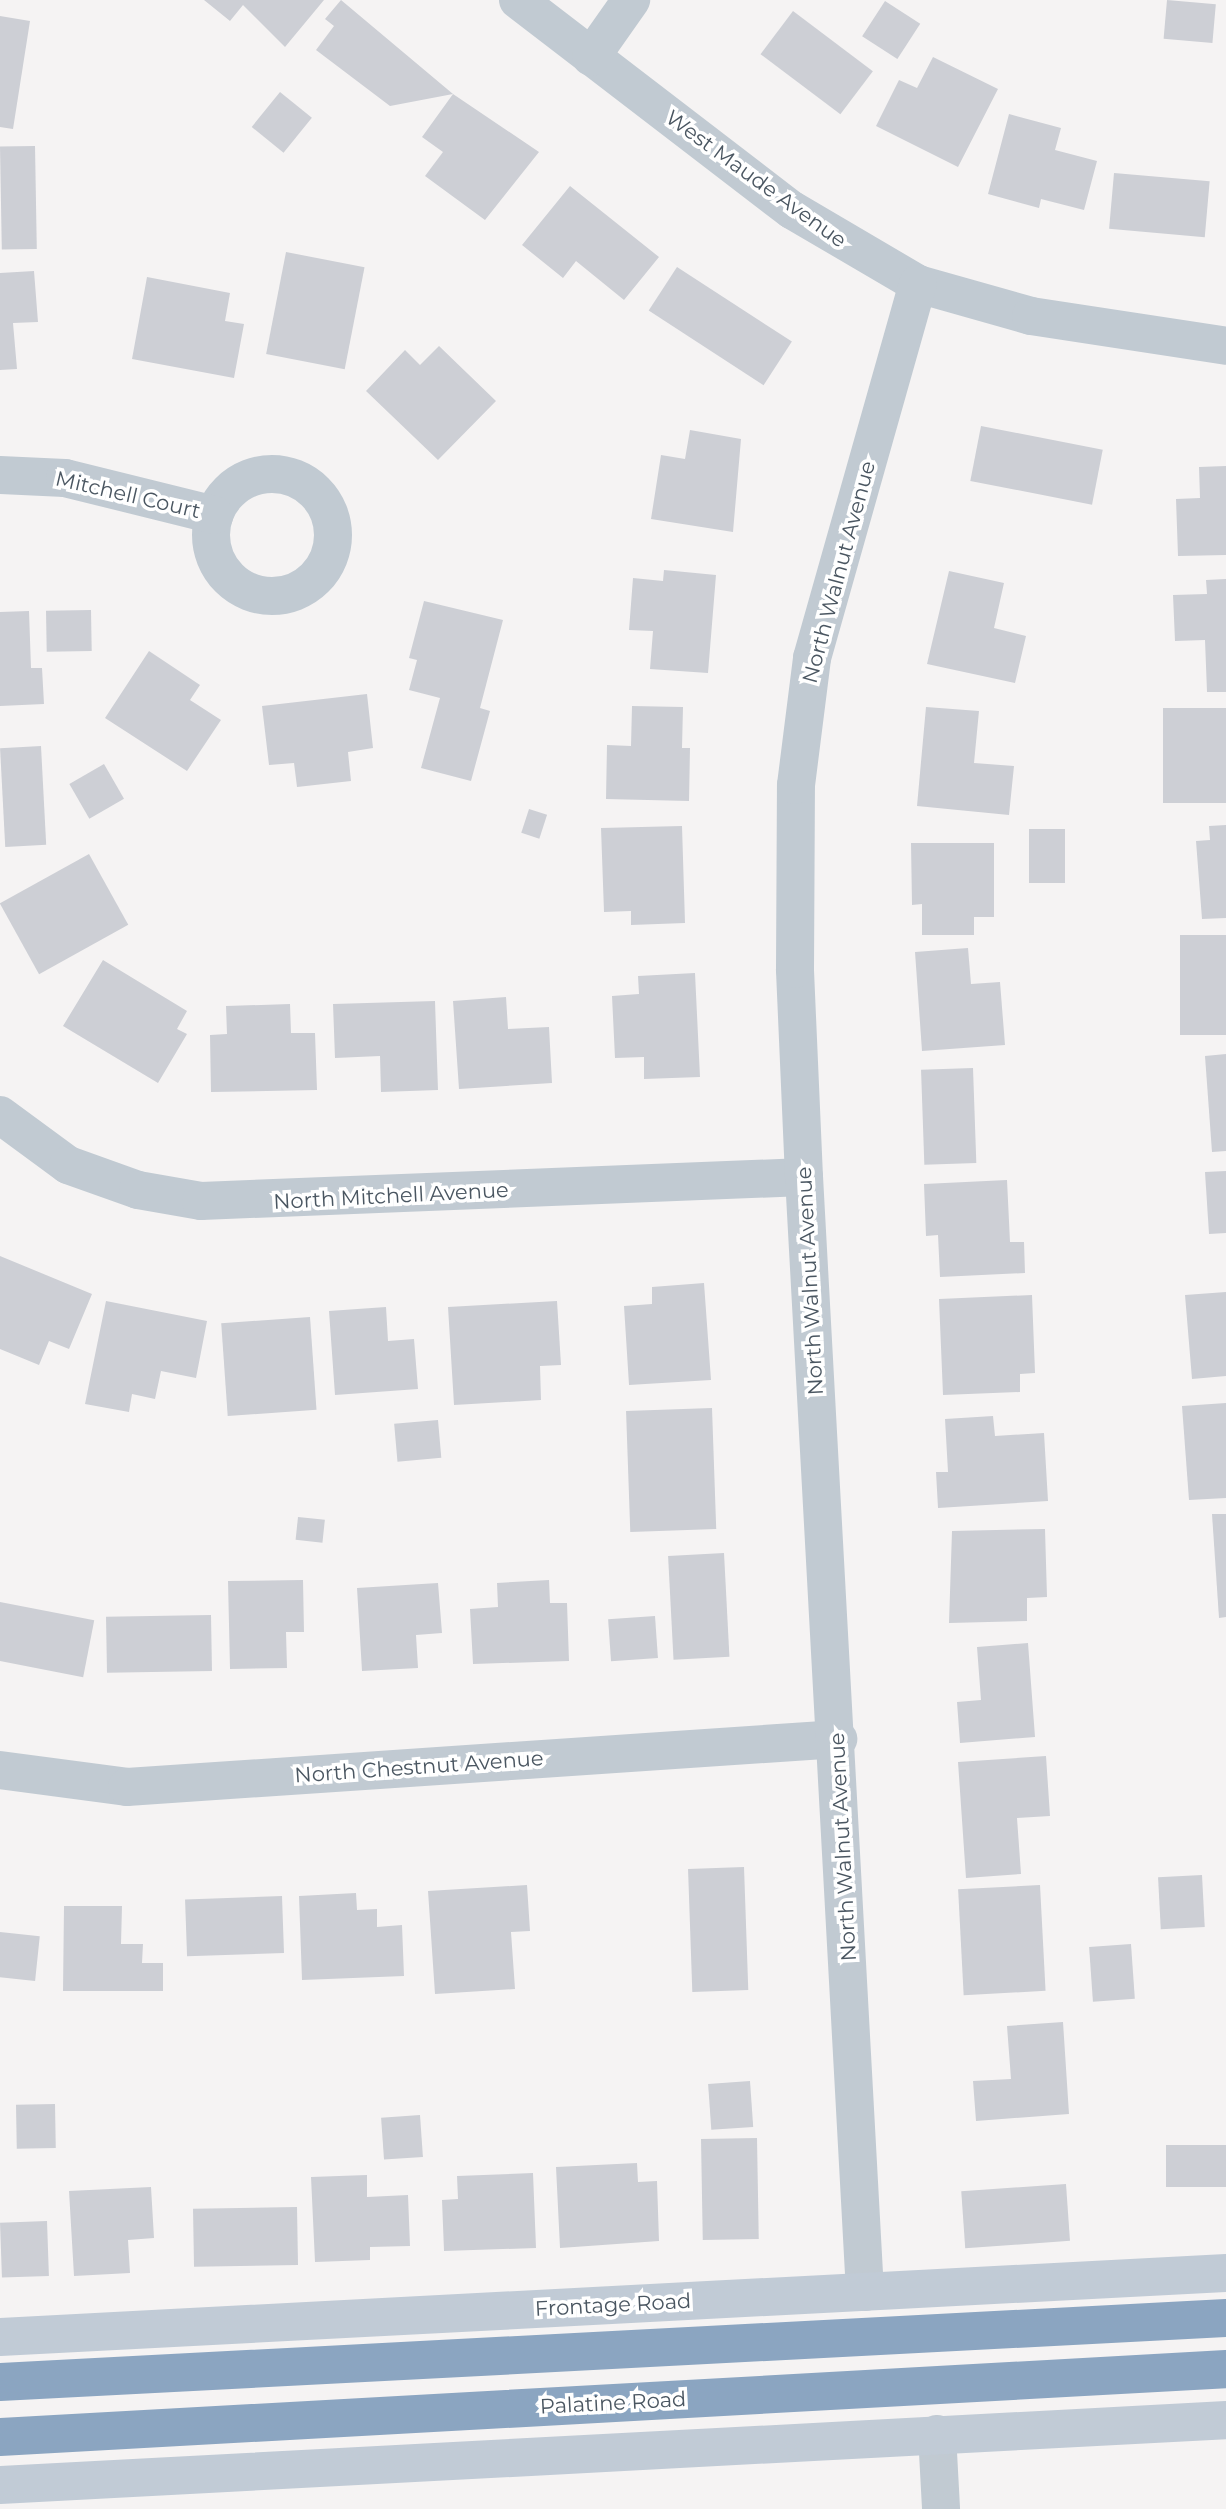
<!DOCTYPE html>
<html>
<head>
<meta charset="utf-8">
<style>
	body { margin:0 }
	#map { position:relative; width:1226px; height:2509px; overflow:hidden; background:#f5f3f3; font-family:Montserrat,sans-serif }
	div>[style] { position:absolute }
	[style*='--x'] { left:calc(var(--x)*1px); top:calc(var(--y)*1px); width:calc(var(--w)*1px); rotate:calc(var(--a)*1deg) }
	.building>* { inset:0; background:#cdcfd5; transform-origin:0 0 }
	.street>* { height:38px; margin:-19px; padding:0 19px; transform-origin:19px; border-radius:19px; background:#c1cad2 }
	.street>.ring { margin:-19px; padding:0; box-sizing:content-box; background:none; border:38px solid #c1cad2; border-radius:50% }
	.secondary>* { height:38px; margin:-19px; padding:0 19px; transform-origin:19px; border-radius:19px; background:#c1cbd6 }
	.highway>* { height:38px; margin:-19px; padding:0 19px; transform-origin:19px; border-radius:19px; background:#8ba5c1 }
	span { translate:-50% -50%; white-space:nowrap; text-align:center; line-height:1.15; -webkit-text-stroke:7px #fff; paint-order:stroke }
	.street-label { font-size:21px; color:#4a5661 }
</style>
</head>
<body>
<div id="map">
	<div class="building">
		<i style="clip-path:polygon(204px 0,324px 0,285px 47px,243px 5px,230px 21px)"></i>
		<i style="clip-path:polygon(341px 0,453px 94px,390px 106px,316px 50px,334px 26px,325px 19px)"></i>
		<i style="left:1167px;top:0;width:49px;height:39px;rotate:5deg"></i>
		<i style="left:885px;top:1px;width:42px;height:42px;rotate:33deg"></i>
		<i style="left:793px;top:11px;width:100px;height:54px;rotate:37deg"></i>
		<i style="clip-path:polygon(0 16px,30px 21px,13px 129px,0 127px)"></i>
		<i style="clip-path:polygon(933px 57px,998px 89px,958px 167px,876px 126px,899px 80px,917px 88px)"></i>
		<i style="left:280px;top:92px;width:41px;height:45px;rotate:39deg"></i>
		<i style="clip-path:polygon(453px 94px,539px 152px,485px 220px,425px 176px,443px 152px,422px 137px)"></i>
		<i style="clip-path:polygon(1009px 114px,1061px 128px,1055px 150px,1097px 161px,1084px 210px,1041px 199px,1039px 208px,988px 194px)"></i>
		<i style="left:35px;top:146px;width:103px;height:35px;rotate:89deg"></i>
		<i style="left:1114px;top:173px;width:96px;height:56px;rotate:5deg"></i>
		<i style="clip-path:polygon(570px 186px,659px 257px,624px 300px,576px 261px,563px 278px,522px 245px)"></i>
		<i style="left:286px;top:252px;width:80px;height:104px;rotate:11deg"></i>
		<i style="left:677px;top:267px;width:137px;height:52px;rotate:33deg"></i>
		<i style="clip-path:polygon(34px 271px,38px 322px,13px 323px,17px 369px,0 370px,0 273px)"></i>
		<i style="clip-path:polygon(147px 277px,230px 293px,225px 321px,244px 324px,234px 378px,132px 359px)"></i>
		<i style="clip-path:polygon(439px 346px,496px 401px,438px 460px,366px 391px,405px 350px,420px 365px)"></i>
		<i style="left:981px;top:426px;width:124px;height:56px;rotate:11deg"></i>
		<i style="clip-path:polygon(690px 430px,741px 439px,733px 532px,651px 519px,661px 455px,685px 459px)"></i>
		<i style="clip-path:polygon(1226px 466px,1226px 555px,1178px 556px,1176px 499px,1200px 498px,1199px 467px)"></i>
		<i style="clip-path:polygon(664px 570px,716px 575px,708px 673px,650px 669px,653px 631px,629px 630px,633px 578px,663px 581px)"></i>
		<i style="clip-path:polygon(949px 571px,1004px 583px,994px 628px,1026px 636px,1015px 683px,927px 664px)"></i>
		<i style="clip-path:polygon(1226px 579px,1226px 692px,1207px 692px,1205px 640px,1175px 641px,1173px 595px,1207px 594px,1206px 580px)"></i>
		<i style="clip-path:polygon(424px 601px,503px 620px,480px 708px,490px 711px,471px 781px,421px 768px,440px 698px,409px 690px,417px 660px,409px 658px)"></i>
		<i style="left:91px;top:610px;width:41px;height:45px;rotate:89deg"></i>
		<i style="clip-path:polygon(29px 611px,31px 668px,42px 668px,44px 704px,0 706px,0 612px)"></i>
		<i style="clip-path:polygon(149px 651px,200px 685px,190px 700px,221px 720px,187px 771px,105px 718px)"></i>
		<i style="clip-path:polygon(367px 694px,373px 748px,348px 752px,351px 781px,297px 787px,294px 763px,269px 765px,262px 706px)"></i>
		<i style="clip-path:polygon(632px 706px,683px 707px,682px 748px,690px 748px,689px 801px,606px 799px,607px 745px,631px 746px)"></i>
		<i style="clip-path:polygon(926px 707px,979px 711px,974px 763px,1014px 766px,1009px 815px,917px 806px)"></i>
		<i style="left:1226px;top:708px;width:95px;height:63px;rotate:90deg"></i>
		<i style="left:41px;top:746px;width:99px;height:41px;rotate:87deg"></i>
		<i style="left:104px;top:764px;width:40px;height:40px;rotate:60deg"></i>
		<i style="left:529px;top:809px;width:19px;height:25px;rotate:18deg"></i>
		<i style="clip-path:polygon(1226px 825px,1226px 918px,1202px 919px,1196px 841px,1210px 840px,1209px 826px)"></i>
		<i style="clip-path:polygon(682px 826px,685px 923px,631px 925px,631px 911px,604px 912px,601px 828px)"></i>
		<i style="left:1029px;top:829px;width:36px;height:54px"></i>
		<i style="clip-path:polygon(911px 843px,994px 843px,994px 917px,974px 917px,974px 935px,922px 935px,922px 904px,912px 905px)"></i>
		<i style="left:89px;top:854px;width:81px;height:102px;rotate:61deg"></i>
		<i style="left:1226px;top:935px;width:100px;height:46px;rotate:90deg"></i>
		<i style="clip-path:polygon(968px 948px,971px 984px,1000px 982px,1005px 1045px,922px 1051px,915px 952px)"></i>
		<i style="clip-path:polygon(103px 960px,187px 1011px,177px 1029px,187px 1034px,158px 1083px,63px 1026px)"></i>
		<i style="clip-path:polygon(695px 973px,700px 1077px,644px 1079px,644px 1057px,615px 1058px,612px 996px,639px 994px,638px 976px)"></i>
		<i style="clip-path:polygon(506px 997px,508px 1029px,549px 1027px,552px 1083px,459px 1089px,453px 1001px)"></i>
		<i style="clip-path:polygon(435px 1001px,438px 1090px,381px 1092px,380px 1056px,335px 1058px,333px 1004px)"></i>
		<i style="clip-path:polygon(290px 1004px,291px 1033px,315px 1033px,317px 1090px,211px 1092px,210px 1035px,227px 1034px,226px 1006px)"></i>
		<i style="clip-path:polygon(1226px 1054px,1226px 1151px,1212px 1152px,1205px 1056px)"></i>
		<i style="left:973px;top:1068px;width:95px;height:52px;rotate:88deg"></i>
		<i style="clip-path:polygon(1226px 1171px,1226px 1233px,1209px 1234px,1205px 1172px)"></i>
		<i style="clip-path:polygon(1007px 1180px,1010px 1242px,1024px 1242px,1025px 1273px,940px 1277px,938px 1235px,926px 1236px,924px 1184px)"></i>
		<i style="clip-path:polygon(0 1256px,92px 1294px,69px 1349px,49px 1341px,39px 1365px,0 1349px)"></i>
		<i style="clip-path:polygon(704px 1283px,711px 1380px,629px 1385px,624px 1306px,652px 1304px,652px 1287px)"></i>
		<i style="clip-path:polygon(1226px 1292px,1226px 1376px,1192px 1379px,1185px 1295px)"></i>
		<i style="clip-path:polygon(1032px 1295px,1035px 1373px,1020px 1374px,1020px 1392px,943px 1395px,939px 1299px)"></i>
		<i style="clip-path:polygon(106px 1301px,207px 1321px,196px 1378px,161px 1371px,155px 1399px,132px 1394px,129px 1412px,85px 1404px)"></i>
		<i style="clip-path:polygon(557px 1301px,561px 1365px,540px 1366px,541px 1400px,454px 1405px,448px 1307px)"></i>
		<i style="clip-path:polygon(386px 1307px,388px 1341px,414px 1339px,418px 1389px,335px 1395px,329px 1311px)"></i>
		<i style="left:310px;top:1317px;width:93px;height:89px;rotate:86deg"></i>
		<i style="clip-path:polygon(1226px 1403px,1226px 1498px,1189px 1500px,1182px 1406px)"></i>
		<i style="left:712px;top:1408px;width:121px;height:86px;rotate:88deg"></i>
		<i style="clip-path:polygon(993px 1416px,995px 1436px,1044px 1433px,1048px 1501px,938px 1508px,936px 1472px,948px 1472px,945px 1419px)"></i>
		<i style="left:438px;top:1420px;width:38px;height:44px;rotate:85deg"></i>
		<i style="clip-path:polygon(1212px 1514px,1226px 1514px,1226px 1617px,1219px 1618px)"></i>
		<i style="left:298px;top:1517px;width:27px;height:23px;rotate:6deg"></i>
		<i style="clip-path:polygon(1045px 1529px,1047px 1597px,1027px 1598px,1027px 1621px,949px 1623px,952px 1531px)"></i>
		<i style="left:724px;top:1553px;width:104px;height:56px;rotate:87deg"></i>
		<i style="clip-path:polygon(303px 1580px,304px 1632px,286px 1632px,287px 1668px,230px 1669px,228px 1581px)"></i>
		<i style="clip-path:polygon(549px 1580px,550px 1603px,567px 1603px,569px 1661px,473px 1664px,470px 1609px,498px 1607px,497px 1583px)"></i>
		<i style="clip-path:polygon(438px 1583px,442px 1633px,416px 1635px,418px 1668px,362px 1671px,357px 1588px)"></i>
		<i style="left:0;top:1602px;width:96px;height:58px;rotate:11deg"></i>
		<i style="left:211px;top:1615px;width:56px;height:105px;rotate:89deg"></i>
		<i style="left:655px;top:1616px;width:42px;height:47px;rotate:86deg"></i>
		<i style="clip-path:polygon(1028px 1643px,1035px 1737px,960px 1743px,957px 1702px,981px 1700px,977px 1647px)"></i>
		<i style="clip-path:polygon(1046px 1756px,1050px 1816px,1017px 1818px,1021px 1874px,966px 1878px,958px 1762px)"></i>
		<i style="left:744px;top:1867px;width:123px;height:56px;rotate:88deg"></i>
		<i style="left:1202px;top:1875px;width:52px;height:44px;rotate:87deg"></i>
		<i style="clip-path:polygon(527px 1885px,530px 1931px,511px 1932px,515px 1989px,435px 1994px,428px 1891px)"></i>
		<i style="left:1040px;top:1885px;width:106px;height:82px;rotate:87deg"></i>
		<i style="clip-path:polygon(356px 1893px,357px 1910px,377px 1909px,377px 1927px,402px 1925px,404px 1976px,302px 1980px,299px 1896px)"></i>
		<i style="left:282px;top:1896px;width:57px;height:97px;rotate:88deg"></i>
		<i style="clip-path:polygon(64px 1906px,122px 1906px,121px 1944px,143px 1944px,142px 1963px,163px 1963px,163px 1991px,63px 1991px)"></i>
		<i style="left:0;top:1932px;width:40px;height:45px;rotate:6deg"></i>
		<i style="left:1131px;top:1944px;width:55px;height:42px;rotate:86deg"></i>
		<i style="clip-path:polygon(1063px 2022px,1069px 2114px,976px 2121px,973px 2081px,1011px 2079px,1007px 2026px)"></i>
		<i style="left:750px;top:2081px;width:46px;height:42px;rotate:86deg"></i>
		<i style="left:55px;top:2104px;width:44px;height:39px;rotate:89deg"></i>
		<i style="left:420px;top:2115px;width:42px;height:39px;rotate:86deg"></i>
		<i style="left:757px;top:2138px;width:101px;height:56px;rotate:89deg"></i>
		<i style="left:1226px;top:2145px;width:42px;height:60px;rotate:90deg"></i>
		<i style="clip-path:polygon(637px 2163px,638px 2182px,657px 2181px,659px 2241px,560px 2248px,556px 2167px)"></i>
		<i style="clip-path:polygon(533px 2173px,536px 2248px,444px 2251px,442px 2200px,458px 2199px,457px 2176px)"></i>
		<i style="clip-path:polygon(367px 2175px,367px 2197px,408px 2195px,410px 2246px,370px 2247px,370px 2260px,315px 2262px,311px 2177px)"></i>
		<i style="left:1066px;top:2184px;width:57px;height:105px;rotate:86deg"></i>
		<i style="clip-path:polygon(151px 2187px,154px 2238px,128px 2240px,130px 2273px,74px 2276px,69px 2191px)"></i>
		<i style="left:297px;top:2207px;width:58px;height:104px;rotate:89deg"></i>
		<i style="left:47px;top:2221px;width:55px;height:47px;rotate:88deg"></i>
	</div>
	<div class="street">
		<i style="--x:518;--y:0;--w:345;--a:37.5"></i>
		<i style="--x:792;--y:210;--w:146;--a:30.4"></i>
		<i style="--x:918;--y:284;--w:117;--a:15.8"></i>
		<i style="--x:1031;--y:316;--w:197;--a:8.7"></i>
		<i style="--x:591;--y:57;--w:70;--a:-54.9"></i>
		<i class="ring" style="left:211px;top:474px;width:84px;height:84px"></i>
		<i style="--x:0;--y:475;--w:65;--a:2.6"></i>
		<i style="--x:65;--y:478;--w:154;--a:13.9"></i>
		<i style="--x:0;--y:1115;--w:84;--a:36.3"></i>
		<i style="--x:68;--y:1165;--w:74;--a:19.7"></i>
		<i style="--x:138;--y:1190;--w:64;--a:9.9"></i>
		<i style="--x:201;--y:1201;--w:603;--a:-2.28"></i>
		<i style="--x:0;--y:1770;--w:128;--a:7.6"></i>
		<i style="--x:127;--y:1787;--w:713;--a:-3.86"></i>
		<i style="--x:865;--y:2292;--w:1117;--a:-93.13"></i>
		<i style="--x:804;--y:1177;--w:208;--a:-92.5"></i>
		<i style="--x:795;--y:969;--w:184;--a:-89.7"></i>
		<i style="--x:796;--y:785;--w:128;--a:-82.8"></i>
		<i style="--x:812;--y:658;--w:389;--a:-74.2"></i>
		<i style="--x:937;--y:2434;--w:75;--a:86.9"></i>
	</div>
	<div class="secondary">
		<i style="--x:0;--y:2337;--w:1228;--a:-2.99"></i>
		<i style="--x:0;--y:2485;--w:1228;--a:-3.03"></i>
	</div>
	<div class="highway">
		<i style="--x:0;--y:2382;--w:1228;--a:-2.99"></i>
		<i style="--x:0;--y:2437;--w:1228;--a:-3.17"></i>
	</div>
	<div class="street-label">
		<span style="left:756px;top:179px;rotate:36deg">West Maude Avenue</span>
		<span style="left:128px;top:495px;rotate:13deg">Mitchell Court</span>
		<span style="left:839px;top:572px;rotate:-75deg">North Walnut Avenue</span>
		<span style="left:391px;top:1196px;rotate:-3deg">North Mitchell Avenue</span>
		<span style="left:810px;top:1281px;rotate:-93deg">North Walnut Avenue</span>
		<span style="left:419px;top:1767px;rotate:-4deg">North Chestnut Avenue</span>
		<span style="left:843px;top:1847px;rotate:-93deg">North Walnut Avenue</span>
		<span style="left:613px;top:2305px;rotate:-3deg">Frontage Road</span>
		<span style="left:613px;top:2403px;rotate:-3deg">Palatine Road</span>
	</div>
</div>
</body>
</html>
